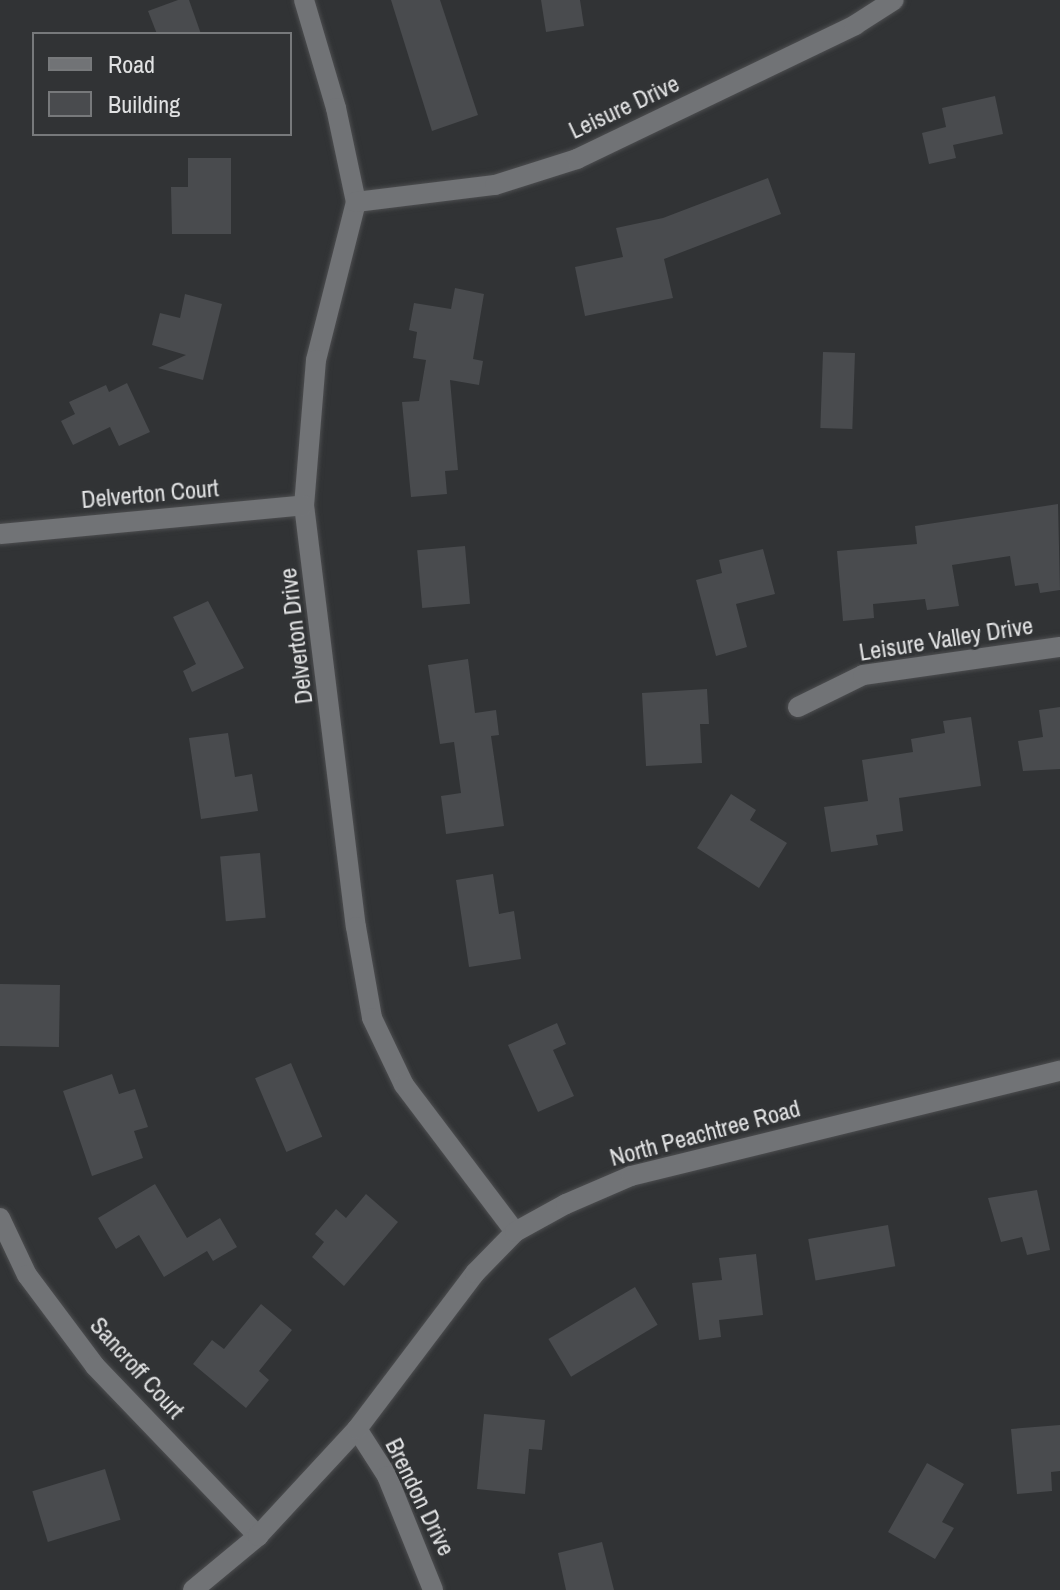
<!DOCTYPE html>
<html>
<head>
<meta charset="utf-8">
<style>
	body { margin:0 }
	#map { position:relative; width:1060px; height:1590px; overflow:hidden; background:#313335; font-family:"Archivo Narrow",sans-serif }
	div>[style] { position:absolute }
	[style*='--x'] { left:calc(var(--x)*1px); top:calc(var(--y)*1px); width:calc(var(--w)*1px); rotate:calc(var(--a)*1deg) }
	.building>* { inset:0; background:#494b4e; transform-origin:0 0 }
	.roads { filter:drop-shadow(0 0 2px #4d4e50) drop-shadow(0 0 2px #4d4e50) }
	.street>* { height:20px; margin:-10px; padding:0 10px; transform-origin:10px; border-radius:10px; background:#717376 }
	span { translate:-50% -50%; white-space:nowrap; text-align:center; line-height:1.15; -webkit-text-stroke:6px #313335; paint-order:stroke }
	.street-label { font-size:24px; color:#e1e2e3 }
	.legend { position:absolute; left:32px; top:32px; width:260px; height:104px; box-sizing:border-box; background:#313335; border:2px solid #77797b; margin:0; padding:10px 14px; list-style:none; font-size:24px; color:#e1e2e3 }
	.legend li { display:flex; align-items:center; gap:16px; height:40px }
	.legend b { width:40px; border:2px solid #77797b }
</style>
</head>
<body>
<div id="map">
	<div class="building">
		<i style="clip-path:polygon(178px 0,189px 0,201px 34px,157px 34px,148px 11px)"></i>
		<i style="clip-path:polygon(391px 0,440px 0,478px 115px,432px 131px)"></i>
		<i style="clip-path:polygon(541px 0,580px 0,584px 26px,546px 32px)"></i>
		<i style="clip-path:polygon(995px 96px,1003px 134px,953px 145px,956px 158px,929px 164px,922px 133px,946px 127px,942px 108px)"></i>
		<i style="clip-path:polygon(188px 158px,231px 158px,231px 234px,172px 234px,171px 187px,188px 187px)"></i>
		<i style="clip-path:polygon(768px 178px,781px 214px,664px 259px,673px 298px,585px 316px,575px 267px,623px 257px,616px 228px,663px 218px)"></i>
		<i style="clip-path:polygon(455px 288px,484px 294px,473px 359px,483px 361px,479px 385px,450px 380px,458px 470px,445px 471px,447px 494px,411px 497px,402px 402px,419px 401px,426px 360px,413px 358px,417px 332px,409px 330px,414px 303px,451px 309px)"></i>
		<i style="clip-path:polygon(185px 294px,222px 304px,203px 380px,158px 368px,186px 355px,152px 345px,160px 313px,180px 318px)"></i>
		<i style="left:823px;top:352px;width:32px;height:76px;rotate:2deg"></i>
		<i style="clip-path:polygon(127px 383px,150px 432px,119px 446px,110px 427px,73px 445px,61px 421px,75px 414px,69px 402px,106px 385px,109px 392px)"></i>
		<i style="clip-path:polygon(1058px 504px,1060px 590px,1040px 593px,1038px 583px,1015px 586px,1010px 556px,952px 565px,959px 606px,927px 610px,925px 599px,873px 604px,874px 618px,843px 621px,837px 551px,917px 544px,915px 526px)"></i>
		<i style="left:465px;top:546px;width:58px;height:48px;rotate:85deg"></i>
		<i style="clip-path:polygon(763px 549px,775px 594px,736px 604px,747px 647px,716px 656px,696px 580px,722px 573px,719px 560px)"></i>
		<i style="clip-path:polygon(208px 601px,244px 668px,192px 692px,183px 671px,196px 664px,173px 617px)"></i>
		<i style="clip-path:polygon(468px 659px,475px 713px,496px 710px,499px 735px,491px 736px,504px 826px,446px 834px,441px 796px,461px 793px,454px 742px,440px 744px,428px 665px)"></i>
		<i style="clip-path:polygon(707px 689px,709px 724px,700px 724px,702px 763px,646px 766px,642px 693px)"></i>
		<i style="clip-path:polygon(1060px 707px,1060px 769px,1023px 771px,1018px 741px,1043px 737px,1039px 710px)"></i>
		<i style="clip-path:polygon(971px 717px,981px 786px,899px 798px,903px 831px,876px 835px,878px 845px,831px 852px,824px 807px,868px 801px,862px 760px,913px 752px,911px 739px,945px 733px,943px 721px)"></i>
		<i style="clip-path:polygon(228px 733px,235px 777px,252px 774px,258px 811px,201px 819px,189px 738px)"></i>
		<i style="clip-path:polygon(731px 794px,756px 810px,750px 820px,787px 843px,759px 888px,697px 848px)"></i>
		<i style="left:260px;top:853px;width:65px;height:40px;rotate:85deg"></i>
		<i style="clip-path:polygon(493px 874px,499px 914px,514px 911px,521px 959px,469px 967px,456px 880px)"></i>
		<i style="left:0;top:984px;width:60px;height:62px;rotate:1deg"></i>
		<i style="clip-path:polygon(557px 1023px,566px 1044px,553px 1050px,574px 1096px,538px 1112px,508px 1045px)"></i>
		<i style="left:291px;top:1063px;width:80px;height:39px;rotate:67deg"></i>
		<i style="clip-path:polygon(112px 1074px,119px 1094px,135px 1089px,148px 1127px,134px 1131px,143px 1158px,92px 1176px,63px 1091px)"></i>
		<i style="clip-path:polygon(155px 1184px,187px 1238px,220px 1218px,237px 1247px,213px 1261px,207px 1251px,164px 1277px,139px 1235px,116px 1249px,98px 1218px)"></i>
		<i style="clip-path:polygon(1037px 1190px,1050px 1250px,1027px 1255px,1022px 1237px,1001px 1242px,988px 1198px)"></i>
		<i style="clip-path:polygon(366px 1194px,398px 1222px,344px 1286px,312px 1257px,324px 1242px,315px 1234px,336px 1209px,346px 1218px)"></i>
		<i style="left:888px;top:1225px;width:42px;height:81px;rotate:80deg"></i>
		<i style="clip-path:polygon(756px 1254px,763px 1315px,719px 1320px,721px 1337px,699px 1340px,692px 1283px,722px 1280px,719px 1258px)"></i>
		<i style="left:635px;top:1287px;width:44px;height:101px;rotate:59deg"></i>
		<i style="clip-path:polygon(261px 1304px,292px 1330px,259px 1371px,269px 1380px,246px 1408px,193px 1364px,212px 1340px,224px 1349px)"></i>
		<i style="clip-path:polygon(484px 1414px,545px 1420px,542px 1450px,529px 1449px,525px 1494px,477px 1489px)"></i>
		<i style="clip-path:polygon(1060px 1425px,1060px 1471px,1051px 1472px,1052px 1491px,1017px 1494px,1011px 1429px)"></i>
		<i style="clip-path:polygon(927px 1463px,964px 1484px,942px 1522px,954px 1528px,935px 1559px,888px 1532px)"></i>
		<i style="left:105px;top:1469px;width:53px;height:76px;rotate:73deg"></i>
		<i style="clip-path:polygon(602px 1542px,614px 1590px,566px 1590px,558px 1553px)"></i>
	</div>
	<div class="roads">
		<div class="street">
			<i style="--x:304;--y:0;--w:113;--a:73.5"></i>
			<i style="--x:336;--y:108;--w:96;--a:78"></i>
			<i style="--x:356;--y:202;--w:163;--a:104.2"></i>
			<i style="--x:316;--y:360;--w:145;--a:94.7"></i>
			<i style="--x:304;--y:505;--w:425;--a:83"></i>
			<i style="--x:356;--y:927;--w:92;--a:80"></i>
			<i style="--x:372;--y:1018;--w:74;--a:64.5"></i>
			<i style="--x:404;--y:1085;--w:184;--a:52.9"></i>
			<i style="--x:356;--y:202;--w:140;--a:-7"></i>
			<i style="--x:495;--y:185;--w:86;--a:-17.6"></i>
			<i style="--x:577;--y:159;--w:309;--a:-25.7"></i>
			<i style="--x:855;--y:25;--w:46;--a:-32.7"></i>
			<i style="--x:0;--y:534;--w:305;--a:-5.4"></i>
			<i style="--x:798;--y:707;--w:72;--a:-26.2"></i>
			<i style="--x:863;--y:675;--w:199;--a:-8.1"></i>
			<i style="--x:0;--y:1218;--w:63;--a:64.7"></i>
			<i style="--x:27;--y:1275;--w:114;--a:53.2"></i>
			<i style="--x:95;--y:1366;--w:236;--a:46.2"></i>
			<i style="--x:357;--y:1429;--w:56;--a:57.4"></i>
			<i style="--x:387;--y:1476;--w:123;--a:68"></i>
			<i style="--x:193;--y:1590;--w:85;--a:-39.7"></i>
			<i style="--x:258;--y:1536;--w:146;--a:-47.2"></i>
			<i style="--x:357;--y:1429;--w:196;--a:-52.9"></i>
			<i style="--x:475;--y:1273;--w:57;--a:-45.7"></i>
			<i style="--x:515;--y:1232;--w:58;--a:-28.8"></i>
			<i style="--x:566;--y:1204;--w:71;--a:-23.3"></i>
			<i style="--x:631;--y:1176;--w:442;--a:-13.8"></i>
		</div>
	</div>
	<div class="street-label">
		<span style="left:624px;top:107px;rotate:-25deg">Leisure Drive</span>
		<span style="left:150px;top:494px;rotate:-5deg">Delverton Court</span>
		<span style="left:296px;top:636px;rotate:-97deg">Delverton Drive</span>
		<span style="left:946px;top:639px;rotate:-9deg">Leisure Valley Drive</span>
		<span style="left:705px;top:1133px;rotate:-15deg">North Peachtree Road</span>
		<span style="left:137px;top:1368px;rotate:48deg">Sancroff Court</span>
		<span style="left:420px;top:1497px;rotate:64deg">Brendon Drive</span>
	</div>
	<ul class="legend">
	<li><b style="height:10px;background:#717376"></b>Road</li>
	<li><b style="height:22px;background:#494b4e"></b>Building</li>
	</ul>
</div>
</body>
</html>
